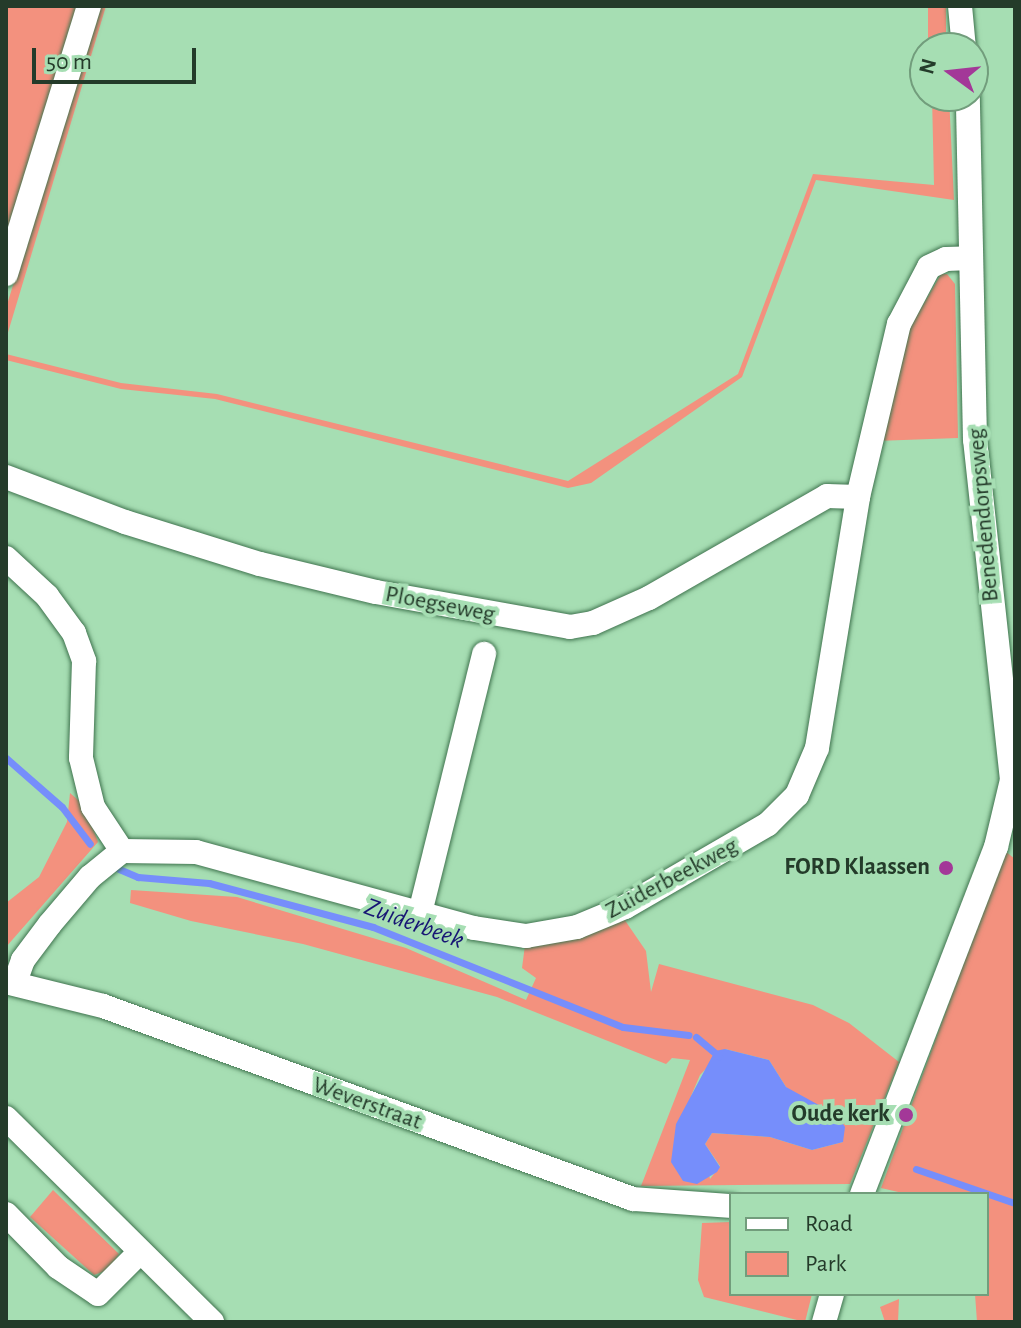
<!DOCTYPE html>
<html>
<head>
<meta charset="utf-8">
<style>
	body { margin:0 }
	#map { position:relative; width:1021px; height:1328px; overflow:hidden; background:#a6deb3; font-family:"Alegreya Sans",sans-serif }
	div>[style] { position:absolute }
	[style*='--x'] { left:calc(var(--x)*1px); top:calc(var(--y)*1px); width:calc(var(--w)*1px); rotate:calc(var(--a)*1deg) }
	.green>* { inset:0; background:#f3917e; transform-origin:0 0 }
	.water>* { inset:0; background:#768efb }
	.stream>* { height:7px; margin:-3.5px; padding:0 3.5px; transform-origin:3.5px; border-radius:3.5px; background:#768efb }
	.roads { filter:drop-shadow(0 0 2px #40744f) drop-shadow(0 0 2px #40744f) }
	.minor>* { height:24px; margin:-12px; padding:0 12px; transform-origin:12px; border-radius:12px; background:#fff }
	.dots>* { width:22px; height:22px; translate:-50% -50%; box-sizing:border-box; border:4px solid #a6deb3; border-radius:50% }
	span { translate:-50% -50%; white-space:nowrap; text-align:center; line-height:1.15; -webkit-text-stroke:8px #a6deb3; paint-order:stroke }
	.street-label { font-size:24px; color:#243b2a }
	.poi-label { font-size:24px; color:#243b2a; font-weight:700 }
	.right { translate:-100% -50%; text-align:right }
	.water-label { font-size:26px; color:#171574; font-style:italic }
	.frame { position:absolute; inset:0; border:8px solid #243b2a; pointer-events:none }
	.legend { position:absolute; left:729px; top:1192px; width:260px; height:104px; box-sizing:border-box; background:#a6deb3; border:2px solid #729d7c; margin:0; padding:10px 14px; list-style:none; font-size:24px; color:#243b2a }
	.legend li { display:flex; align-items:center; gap:16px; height:40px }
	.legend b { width:40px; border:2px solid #729d7c }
	.north { position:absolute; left:909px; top:32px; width:80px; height:80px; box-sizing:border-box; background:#a6deb3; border:2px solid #729d7c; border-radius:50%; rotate:285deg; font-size:22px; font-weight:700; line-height:32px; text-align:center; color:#243b2a }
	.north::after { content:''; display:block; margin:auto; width:28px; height:36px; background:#a33898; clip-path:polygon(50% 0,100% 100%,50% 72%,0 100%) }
	.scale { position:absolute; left:32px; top:48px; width:164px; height:36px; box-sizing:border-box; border:4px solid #243b2a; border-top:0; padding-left:10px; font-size:24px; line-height:28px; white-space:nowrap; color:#243b2a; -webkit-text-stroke:6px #a6deb3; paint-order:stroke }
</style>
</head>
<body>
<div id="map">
	<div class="green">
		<i style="clip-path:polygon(6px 6px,84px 6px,6px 258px)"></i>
		<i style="clip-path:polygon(99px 6px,106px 6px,6px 339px,6px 308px)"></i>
		<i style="left:928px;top:6px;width:18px;height:42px"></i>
		<i style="clip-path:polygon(932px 96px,949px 96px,954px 200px,816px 180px,742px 377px,591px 483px,568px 488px,215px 399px,121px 389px,6px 360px,6px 354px,121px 383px,217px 394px,568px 481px,738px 374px,813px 174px,934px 185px)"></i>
		<i style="clip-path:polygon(941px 274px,947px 274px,955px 284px,958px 438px,876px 441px,901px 343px)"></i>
		<i style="clip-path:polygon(70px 793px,85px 806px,98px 842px,6px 947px,6px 903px,39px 877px,67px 822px)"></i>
		<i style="clip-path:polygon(1005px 851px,1015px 859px,1015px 1322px,977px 1322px,975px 1294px,987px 1294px,987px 1194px,907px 1194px,881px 1188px)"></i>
		<i style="clip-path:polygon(evenodd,131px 890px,237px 897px,406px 948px,526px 1000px,536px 978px,522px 968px,525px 945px,622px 916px,646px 951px,651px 992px,659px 964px,813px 1005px,849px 1023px,899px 1062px,850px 1184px,641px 1186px,690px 1060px,672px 1058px,666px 1064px,497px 997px,303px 944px,191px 921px,130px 903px,131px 890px,725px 1049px,769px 1060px,786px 1087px,843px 1142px,812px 1150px,770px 1137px,712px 1133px,705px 1144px,720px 1166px,710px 1179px,691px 1096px,700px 1075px,725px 1049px)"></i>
		<i style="clip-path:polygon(53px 1190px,119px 1254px,108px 1270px,94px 1275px,30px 1217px)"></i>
		<i style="clip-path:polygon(731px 1222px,731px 1294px,812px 1294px,805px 1322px,704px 1297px,698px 1280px,702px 1223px)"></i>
		<i style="clip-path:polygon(899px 1299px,898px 1322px,885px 1322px,880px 1307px)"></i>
	</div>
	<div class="water">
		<i style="clip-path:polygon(725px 1049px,769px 1060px,786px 1087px,837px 1115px,845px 1127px,843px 1142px,812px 1150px,770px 1137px,712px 1133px,705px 1144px,720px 1167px,717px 1172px,697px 1184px,683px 1181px,671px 1162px,676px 1124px,715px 1051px)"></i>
	</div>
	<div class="stream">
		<i style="--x:6;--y:758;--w:74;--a:41.2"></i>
		<i style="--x:62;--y:807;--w:46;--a:52.9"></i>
		<i style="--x:119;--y:869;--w:21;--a:23"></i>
		<i style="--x:138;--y:877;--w:71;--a:4.8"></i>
		<i style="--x:209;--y:883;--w:170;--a:15"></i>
		<i style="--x:373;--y:927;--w:269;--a:21.8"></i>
		<i style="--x:623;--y:1027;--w:66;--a:6.9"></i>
		<i style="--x:696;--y:1037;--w:30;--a:40"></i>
		<i style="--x:916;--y:1169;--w:105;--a:19"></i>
	</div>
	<div class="roads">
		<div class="minor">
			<i style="--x:960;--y:6;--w:42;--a:84.6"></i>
			<i style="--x:6;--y:274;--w:281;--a:-72.8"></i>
			<i style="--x:6;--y:477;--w:127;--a:20.7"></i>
			<i style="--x:125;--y:522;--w:141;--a:17.3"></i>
			<i style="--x:260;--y:564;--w:119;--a:13.6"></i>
			<i style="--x:376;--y:592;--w:197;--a:10.2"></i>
			<i style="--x:570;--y:627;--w:23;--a:-10"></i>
			<i style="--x:593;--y:623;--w:61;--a:-24.1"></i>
			<i style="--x:649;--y:598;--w:205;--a:-29.8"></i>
			<i style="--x:827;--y:496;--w:31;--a:2"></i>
			<i style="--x:6;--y:558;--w:56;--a:42.8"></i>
			<i style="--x:47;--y:596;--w:46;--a:53.9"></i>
			<i style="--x:74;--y:633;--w:30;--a:70"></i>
			<i style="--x:84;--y:661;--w:97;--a:91.8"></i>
			<i style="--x:81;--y:758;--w:50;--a:76.2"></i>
			<i style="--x:93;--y:807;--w:53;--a:56.6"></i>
			<i style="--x:420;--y:913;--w:267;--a:-76.1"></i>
			<i style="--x:6;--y:982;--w:100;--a:13.9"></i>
			<i style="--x:103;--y:1006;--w:564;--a:20.01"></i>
			<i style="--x:633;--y:1199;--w:98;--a:4.1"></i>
			<i style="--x:15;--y:982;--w:23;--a:-70"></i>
			<i style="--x:23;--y:960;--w:45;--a:-53.1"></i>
			<i style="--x:50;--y:924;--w:62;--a:-49.6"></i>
			<i style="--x:90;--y:877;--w:41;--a:-39.1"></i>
			<i style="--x:122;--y:851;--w:74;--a:0.8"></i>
			<i style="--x:196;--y:852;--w:288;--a:15.3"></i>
			<i style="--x:474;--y:928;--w:53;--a:8.7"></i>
			<i style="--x:526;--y:936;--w:52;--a:-10"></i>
			<i style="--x:577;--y:927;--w:52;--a:-22.6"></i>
			<i style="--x:625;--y:907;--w:165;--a:-30.1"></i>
			<i style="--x:768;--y:824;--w:41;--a:-45"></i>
			<i style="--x:797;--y:795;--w:51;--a:-66.9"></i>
			<i style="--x:817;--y:748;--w:254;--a:-80.7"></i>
			<i style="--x:858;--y:497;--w:178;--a:-76.7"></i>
			<i style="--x:899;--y:324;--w:64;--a:-62.2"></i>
			<i style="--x:929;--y:267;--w:19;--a:-25"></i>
			<i style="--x:946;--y:259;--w:25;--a:-2"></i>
			<i style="--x:6;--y:1118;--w:290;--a:44.7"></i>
			<i style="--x:862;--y:1194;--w:372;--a:-68.9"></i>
			<i style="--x:996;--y:847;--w:69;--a:-76.6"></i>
			<i style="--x:1012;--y:780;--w:342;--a:-96.2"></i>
			<i style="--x:975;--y:440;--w:344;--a:-91.2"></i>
			<i style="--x:6;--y:1214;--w:74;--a:45.5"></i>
			<i style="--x:58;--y:1267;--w:48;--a:34"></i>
			<i style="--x:98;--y:1294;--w:58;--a:-45"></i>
			<i style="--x:824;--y:1322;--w:29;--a:-74"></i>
		</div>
	</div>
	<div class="dots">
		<i style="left:946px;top:868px;background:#a33898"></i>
		<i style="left:906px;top:1115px;background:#a33898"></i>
	</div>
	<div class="street-label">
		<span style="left:984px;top:515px;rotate:-95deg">Benedendorpsweg</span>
		<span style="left:440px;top:605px;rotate:11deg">Ploegseweg</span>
		<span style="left:672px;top:879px;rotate:-28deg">Zuiderbeekweg</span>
		<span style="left:367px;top:1104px;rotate:20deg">Weverstraat</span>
	</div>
	<div class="poi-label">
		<span class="right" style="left:930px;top:868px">FORD Klaassen</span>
		<span class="right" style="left:890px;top:1115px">Oude kerk</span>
	</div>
	<div class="water-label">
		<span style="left:414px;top:924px;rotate:20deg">Zuiderbeek</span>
	</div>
	<div class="frame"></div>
	<ul class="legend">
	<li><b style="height:10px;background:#fff"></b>Road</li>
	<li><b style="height:22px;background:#f3917e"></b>Park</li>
	</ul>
	<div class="north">N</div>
	<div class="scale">50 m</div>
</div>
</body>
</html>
